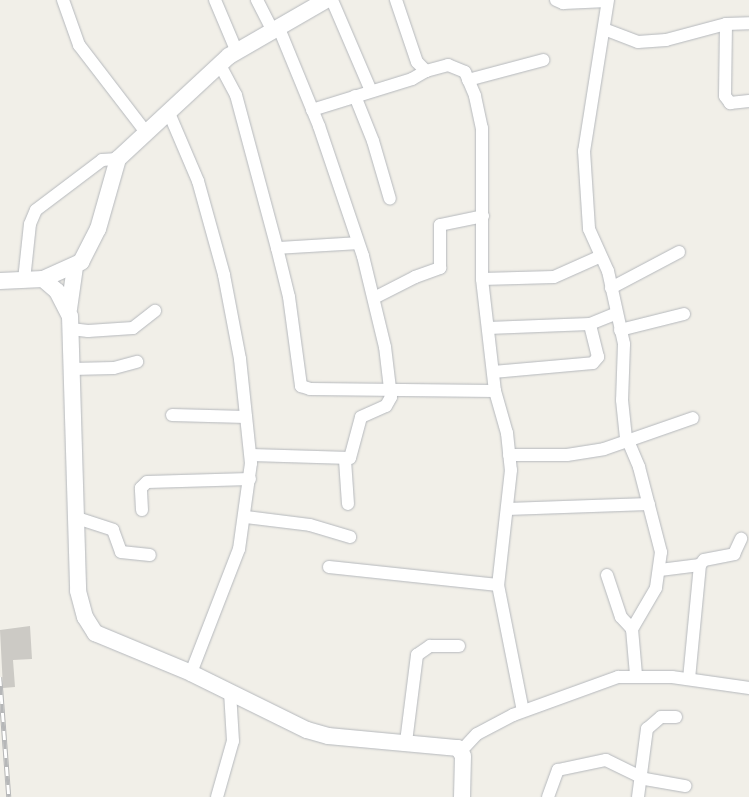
<!DOCTYPE html>
<html>
<head>
<meta charset="utf-8">
<style>
	body { margin:0 }
	#map { position:relative; width:749px; height:797px; overflow:hidden; background:#f1efe8; font-family:"DejaVu Sans",sans-serif }
	div>[style] { position:absolute }
	[style*='--x'] { left:calc(var(--x)*1px); top:calc(var(--y)*1px); width:calc(var(--w)*1px); rotate:calc(var(--a)*1deg) }
	.building>* { inset:0; background:#cccac5 }
	.roads { filter:drop-shadow(0 0 1px #b5b8bc) drop-shadow(0 0 1px #b5b8bc) }
	.street>* { height:12px; margin:-6px; padding:0 6px; transform-origin:6px; border-radius:6px; background:#fff }
	.secondary>* { height:16px; margin:-8px; padding:0 8px; transform-origin:8px; border-radius:8px; background:#fff }
	.rail>* { height:4.5px; margin-top:-2.25px; transform-origin:0; background:repeating-linear-gradient(90deg,#fff 0 9px,#b6b7b8 0 18px); box-sizing:border-box; border-block:1px solid #b6b7b8 }
	span { translate:-50% -50%; white-space:nowrap; text-align:center; line-height:1.15; -webkit-text-stroke:3px #fff; paint-order:stroke }
</style>
</head>
<body>
<div id="map">
	<div class="building">
		<i style="clip-path:polygon(30px 626px,32px 659px,13px 660px,15px 687px,3px 688px,0 630px)"></i>
	</div>
	<div class="roads">
		<div class="street">
			<i style="--x:63;--y:0;--w:48;--a:70.4"></i>
			<i style="--x:79;--y:45;--w:108;--a:52.5"></i>
			<i style="--x:215;--y:0;--w:56;--a:67.1"></i>
			<i style="--x:257;--y:0;--w:34;--a:63"></i>
			<i style="--x:332;--y:0;--w:99;--a:66.8"></i>
			<i style="--x:396;--y:0;--w:65;--a:71.3"></i>
			<i style="--x:417;--y:62;--w:13;--a:45"></i>
			<i style="--x:426;--y:71;--w:23;--a:-15"></i>
			<i style="--x:448;--y:65;--w:18;--a:22"></i>
			<i style="--x:465;--y:72;--w:26;--a:67"></i>
			<i style="--x:475;--y:96;--w:33;--a:78"></i>
			<i style="--x:482;--y:128;--w:151;--a:90"></i>
			<i style="--x:482;--y:279;--w:113;--a:83.4"></i>
			<i style="--x:495;--y:391;--w:44;--a:74.1"></i>
			<i style="--x:507;--y:433;--w:37;--a:84"></i>
			<i style="--x:511;--y:470;--w:116;--a:96.4"></i>
			<i style="--x:498;--y:585;--w:128;--a:78.8"></i>
			<i style="--x:556;--y:0;--w:8;--a:23"></i>
			<i style="--x:563;--y:3;--w:44;--a:-2.6"></i>
			<i style="--x:608;--y:0;--w:153;--a:99"></i>
			<i style="--x:584;--y:151;--w:78;--a:86.3"></i>
			<i style="--x:589;--y:229;--w:46;--a:65.7"></i>
			<i style="--x:608;--y:271;--w:75;--a:77.6"></i>
			<i style="--x:624;--y:344;--w:56;--a:92"></i>
			<i style="--x:622;--y:400;--w:36;--a:84"></i>
			<i style="--x:626;--y:436;--w:34;--a:67"></i>
			<i style="--x:639;--y:467;--w:88;--a:75.5"></i>
			<i style="--x:661;--y:552;--w:36;--a:98"></i>
			<i style="--x:656;--y:588;--w:48;--a:120.3"></i>
			<i style="--x:632;--y:629;--w:46;--a:85"></i>
			<i style="--x:726;--y:24;--w:72;--a:90.8"></i>
			<i style="--x:725;--y:96;--w:9;--a:54"></i>
			<i style="--x:730;--y:103;--w:19;--a:-6"></i>
			<i style="--x:604;--y:29;--w:36;--a:21"></i>
			<i style="--x:638;--y:42;--w:28;--a:-4"></i>
			<i style="--x:666;--y:40;--w:62;--a:-14.9"></i>
			<i style="--x:726;--y:24;--w:23;--a:-2"></i>
			<i style="--x:220;--y:65;--w:34;--a:62"></i>
			<i style="--x:236;--y:95;--w:158;--a:75"></i>
			<i style="--x:277;--y:248;--w:50;--a:76.2"></i>
			<i style="--x:289;--y:297;--w:90;--a:82.3"></i>
			<i style="--x:301;--y:386;--w:9;--a:18"></i>
			<i style="--x:310;--y:389;--w:185;--a:0.6"></i>
			<i style="--x:468;--y:80;--w:78;--a:-14.9"></i>
			<i style="--x:355;--y:96;--w:48;--a:68.2"></i>
			<i style="--x:373;--y:141;--w:60;--a:73.7"></i>
			<i style="--x:312;--y:110;--w:105;--a:-17.2"></i>
			<i style="--x:412;--y:79;--w:16;--a:-30"></i>
			<i style="--x:169;--y:113;--w:74;--a:66.9"></i>
			<i style="--x:198;--y:181;--w:98;--a:74.5"></i>
			<i style="--x:224;--y:275;--w:86;--a:79.2"></i>
			<i style="--x:240;--y:359;--w:105;--a:84"></i>
			<i style="--x:251;--y:463;--w:87;--a:97.9"></i>
			<i style="--x:239;--y:549;--w:133;--a:111.2"></i>
			<i style="--x:277;--y:248;--w:81;--a:-3.5"></i>
			<i style="--x:482;--y:279;--w:72;--a:-1.6"></i>
			<i style="--x:554;--y:277;--w:51;--a:-24.1"></i>
			<i style="--x:24;--y:280;--w:56;--a:-83.9"></i>
			<i style="--x:30;--y:224;--w:15;--a:-67"></i>
			<i style="--x:36;--y:210;--w:83;--a:-37.1"></i>
			<i style="--x:102;--y:160;--w:16;--a:-4"></i>
			<i style="--x:611;--y:288;--w:77;--a:-27.9"></i>
			<i style="--x:374;--y:298;--w:46;--a:-27.1"></i>
			<i style="--x:415;--y:277;--w:27;--a:-20"></i>
			<i style="--x:440;--y:268;--w:43;--a:-90"></i>
			<i style="--x:440;--y:225;--w:44;--a:-11.8"></i>
			<i style="--x:488;--y:328;--w:102;--a:-2.2"></i>
			<i style="--x:71;--y:329;--w:17;--a:7"></i>
			<i style="--x:88;--y:331;--w:45;--a:-3.8"></i>
			<i style="--x:133;--y:328;--w:28;--a:-38"></i>
			<i style="--x:620;--y:330;--w:66;--a:-14"></i>
			<i style="--x:72;--y:369;--w:42;--a:-1.4"></i>
			<i style="--x:114;--y:368;--w:24;--a:-15"></i>
			<i style="--x:493;--y:372;--w:100;--a:-5.1"></i>
			<i style="--x:593;--y:363;--w:8;--a:-50"></i>
			<i style="--x:598;--y:357;--w:34;--a:-104"></i>
			<i style="--x:590;--y:324;--w:27;--a:-22"></i>
			<i style="--x:172;--y:415;--w:74;--a:1.5"></i>
			<i style="--x:251;--y:455;--w:99;--a:1.7"></i>
			<i style="--x:350;--y:458;--w:42;--a:-75"></i>
			<i style="--x:361;--y:417;--w:27;--a:-24"></i>
			<i style="--x:386;--y:406;--w:10;--a:-61"></i>
			<i style="--x:391;--y:397;--w:50;--a:-96.8"></i>
			<i style="--x:385;--y:347;--w:94;--a:-103.6"></i>
			<i style="--x:363;--y:256;--w:137;--a:-108.7"></i>
			<i style="--x:319;--y:126;--w:108;--a:-112.3"></i>
			<i style="--x:509;--y:455;--w:58;--a:0"></i>
			<i style="--x:567;--y:455;--w:37;--a:-9"></i>
			<i style="--x:604;--y:449;--w:94;--a:-19.2"></i>
			<i style="--x:345;--y:460;--w:44;--a:86.1"></i>
			<i style="--x:507;--y:509;--w:142;--a:-2"></i>
			<i style="--x:142;--y:510;--w:22;--a:-93"></i>
			<i style="--x:141;--y:488;--w:8;--a:-45"></i>
			<i style="--x:147;--y:482;--w:103;--a:-1.7"></i>
			<i style="--x:246;--y:517;--w:64;--a:7.1"></i>
			<i style="--x:310;--y:525;--w:42;--a:16.7"></i>
			<i style="--x:77;--y:518;--w:38;--a:18"></i>
			<i style="--x:113;--y:530;--w:23;--a:70"></i>
			<i style="--x:121;--y:552;--w:29;--a:6"></i>
			<i style="--x:329;--y:567;--w:170;--a:6.1"></i>
			<i style="--x:660;--y:570;--w:40;--a:-7.1"></i>
			<i style="--x:607;--y:575;--w:44;--a:71.6"></i>
			<i style="--x:621;--y:617;--w:16;--a:47"></i>
			<i style="--x:689;--y:679;--w:115;--a:-84.5"></i>
			<i style="--x:700;--y:565;--w:6;--a:-51"></i>
			<i style="--x:704;--y:560;--w:31;--a:-11"></i>
			<i style="--x:734;--y:554;--w:17;--a:-65"></i>
			<i style="--x:406;--y:742;--w:88;--a:-82.8"></i>
			<i style="--x:417;--y:655;--w:16;--a:-35"></i>
			<i style="--x:430;--y:646;--w:29;--a:0"></i>
			<i style="--x:461;--y:751;--w:23;--a:-47"></i>
			<i style="--x:477;--y:734;--w:41;--a:-27.8"></i>
			<i style="--x:513;--y:715;--w:112;--a:-19.9"></i>
			<i style="--x:618;--y:677;--w:54;--a:0"></i>
			<i style="--x:672;--y:677;--w:78;--a:8.1"></i>
			<i style="--x:217;--y:797;--w:58;--a:-74.1"></i>
			<i style="--x:233;--y:741;--w:49;--a:-93.5"></i>
			<i style="--x:548;--y:797;--w:29;--a:-70"></i>
			<i style="--x:558;--y:770;--w:49;--a:-11.8"></i>
			<i style="--x:606;--y:760;--w:43;--a:26"></i>
			<i style="--x:645;--y:779;--w:41;--a:9.9"></i>
			<i style="--x:638;--y:797;--w:69;--a:-82.5"></i>
			<i style="--x:647;--y:729;--w:18;--a:-41"></i>
			<i style="--x:661;--y:717;--w:15;--a:0"></i>
		</div>
		<div class="secondary">
			<i style="--x:43;--y:279;--w:18;--a:41"></i>
			<i style="--x:57;--y:291;--w:28;--a:63"></i>
			<i style="--x:70;--y:316;--w:275;--a:88.3"></i>
			<i style="--x:78;--y:591;--w:27;--a:75"></i>
			<i style="--x:85;--y:617;--w:19;--a:58"></i>
			<i style="--x:95;--y:633;--w:104;--a:22.6"></i>
			<i style="--x:191;--y:673;--w:129;--a:26.2"></i>
			<i style="--x:307;--y:730;--w:22;--a:16"></i>
			<i style="--x:328;--y:736;--w:131;--a:5.3"></i>
			<i style="--x:458;--y:748;--w:9;--a:58"></i>
			<i style="--x:463;--y:756;--w:41;--a:91.4"></i>
			<i style="--x:0;--y:281;--w:43;--a:-2.7"></i>
			<i style="--x:43;--y:279;--w:42;--a:-24.1"></i>
			<i style="--x:81;--y:262;--w:37;--a:-63"></i>
			<i style="--x:98;--y:229;--w:73;--a:-74.1"></i>
			<i style="--x:118;--y:159;--w:151;--a:-42.9"></i>
			<i style="--x:229;--y:56;--w:112;--a:-30"></i>
			<i style="--x:69;--y:309;--w:42;--a:-81.9"></i>
		</div>
	</div>
	<div class="rail">
		<i style="--x:0;--y:677;--w:120;--a:85.7"></i>
	</div>
</div>
</body>
</html>
